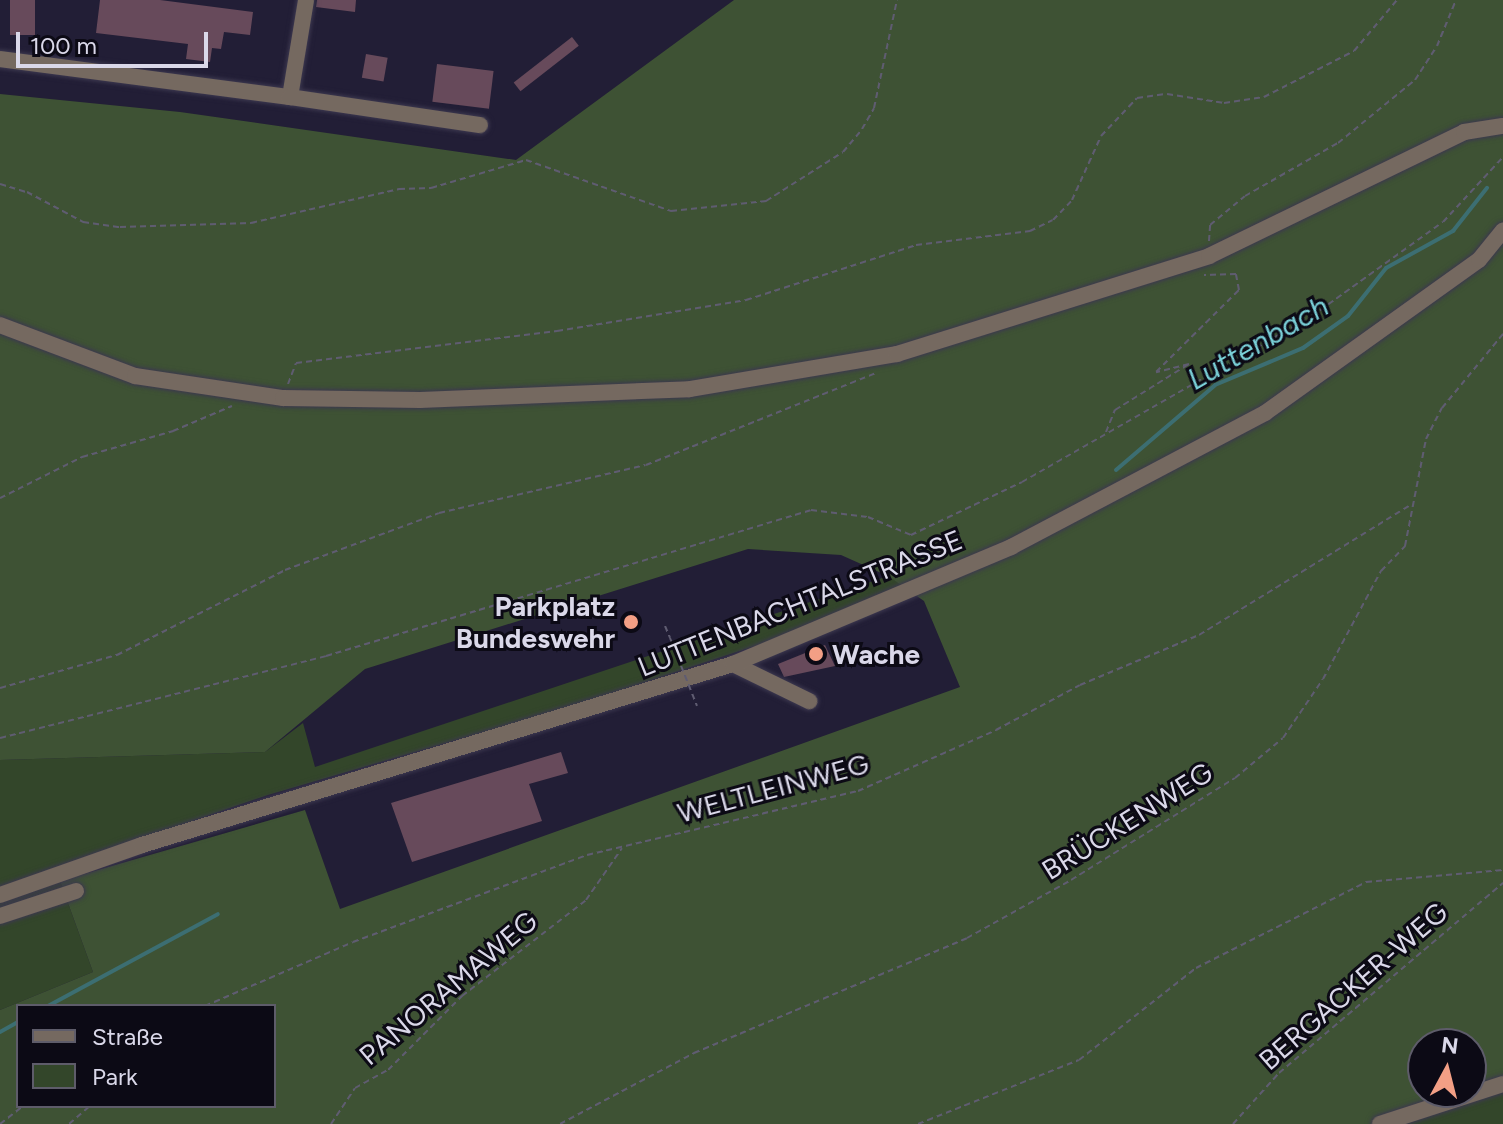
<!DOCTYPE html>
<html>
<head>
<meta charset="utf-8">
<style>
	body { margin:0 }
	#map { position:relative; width:1503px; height:1124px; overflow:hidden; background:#221e36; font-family:Figtree,sans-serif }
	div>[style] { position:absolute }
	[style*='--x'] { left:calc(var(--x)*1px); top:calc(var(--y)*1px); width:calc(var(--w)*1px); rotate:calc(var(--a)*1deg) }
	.green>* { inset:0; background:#33462a }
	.forest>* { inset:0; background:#3e5234 }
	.stream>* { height:4px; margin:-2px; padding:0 2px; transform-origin:2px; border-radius:2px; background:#3c6e72 }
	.building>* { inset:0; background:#674a5b; transform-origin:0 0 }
	.path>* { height:2px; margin-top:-1px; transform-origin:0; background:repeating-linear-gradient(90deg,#5f5c71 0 6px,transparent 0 10px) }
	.roads { filter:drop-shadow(0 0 2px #3c384f) drop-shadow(0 0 2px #3c384f) }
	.minor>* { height:16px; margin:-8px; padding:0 8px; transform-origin:8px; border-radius:8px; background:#756960 }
	.path-bridge>* { height:2px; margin-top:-1px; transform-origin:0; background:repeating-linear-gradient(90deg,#5f5c71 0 6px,transparent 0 10px) }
	.dots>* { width:22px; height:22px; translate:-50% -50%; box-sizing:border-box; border:4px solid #0c0a15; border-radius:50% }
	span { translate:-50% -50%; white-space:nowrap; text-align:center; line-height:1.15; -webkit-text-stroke:6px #0c0a15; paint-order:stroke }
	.street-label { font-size:28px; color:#dad8e9 }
	.poi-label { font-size:28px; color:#dad8e9; font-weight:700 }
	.right { translate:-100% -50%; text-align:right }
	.left { translate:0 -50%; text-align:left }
	.water-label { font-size:30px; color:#7ad0d8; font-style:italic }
	.legend { position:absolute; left:16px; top:1004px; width:260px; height:104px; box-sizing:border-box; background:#0c0a15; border:2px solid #5e5c6a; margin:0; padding:10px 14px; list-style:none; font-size:24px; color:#dad8e9 }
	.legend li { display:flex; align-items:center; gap:16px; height:40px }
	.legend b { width:40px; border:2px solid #5e5c6a }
	.north { position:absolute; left:1407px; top:1028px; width:80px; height:80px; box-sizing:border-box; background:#0c0a15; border:2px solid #5e5c6a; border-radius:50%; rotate:7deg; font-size:22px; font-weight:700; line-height:32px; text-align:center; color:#dad8e9 }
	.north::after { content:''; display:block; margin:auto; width:28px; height:36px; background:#f39f85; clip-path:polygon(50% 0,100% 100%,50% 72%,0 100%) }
	.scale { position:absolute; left:16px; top:32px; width:192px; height:36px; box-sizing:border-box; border:4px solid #dad8e9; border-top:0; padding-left:10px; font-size:24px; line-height:28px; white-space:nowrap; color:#dad8e9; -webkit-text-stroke:6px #0c0a15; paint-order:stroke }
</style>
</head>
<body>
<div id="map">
	<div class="green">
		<i style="clip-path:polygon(888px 576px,905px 587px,785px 636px,572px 706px,268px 795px,0 887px,0 760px,265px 752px,303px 723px,315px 767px)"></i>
		<i style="clip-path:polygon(60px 881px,93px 972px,0 1010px,0 900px)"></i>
		<i style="clip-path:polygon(1503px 1084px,1503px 1124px,1380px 1124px)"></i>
	</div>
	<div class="forest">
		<i style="clip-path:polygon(evenodd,734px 0,1503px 0,1503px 1084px,1380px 1124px,0 1124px,0 1010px,93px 972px,60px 881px,305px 810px,340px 909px,960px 687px,924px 601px,888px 576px,841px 555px,748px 549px,365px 669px,265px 752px,0 760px,0 94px,180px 112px,516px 160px,734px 0,18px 1006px,274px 1006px,274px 1106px,18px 1106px,18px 1006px,734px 0,1423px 1044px,1471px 1044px,1471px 1092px,1423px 1092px,1423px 1044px)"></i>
	</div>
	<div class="stream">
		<i style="--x:1116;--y:470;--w:130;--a:-40.6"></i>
		<i style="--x:1215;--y:385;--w:95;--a:-22.8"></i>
		<i style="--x:1303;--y:348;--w:55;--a:-35.4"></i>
		<i style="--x:1348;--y:316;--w:61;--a:-51.6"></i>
		<i style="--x:1386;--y:268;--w:77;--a:-28.9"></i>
		<i style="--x:1453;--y:231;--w:55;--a:-51.7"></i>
		<i style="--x:48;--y:1006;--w:193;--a:-28.4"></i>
		<i style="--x:0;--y:1032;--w:21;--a:-29"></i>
	</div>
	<div class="building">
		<i style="left:10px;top:0;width:25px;height:35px"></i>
		<i style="clip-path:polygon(100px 0,160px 0,253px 12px,250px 35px,224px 32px,221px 49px,212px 48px,210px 62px,186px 59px,188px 44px,96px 33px)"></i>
		<i style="clip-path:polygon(317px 0,356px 0,355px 12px,316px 7px)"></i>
		<i style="left:572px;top:37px;width:11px;height:74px;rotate:52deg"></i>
		<i style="left:366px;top:54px;width:22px;height:24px;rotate:10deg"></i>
		<i style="left:437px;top:64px;width:57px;height:38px;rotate:7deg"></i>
		<i style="clip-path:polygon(825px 645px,835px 666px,784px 677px,778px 664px)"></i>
		<i style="clip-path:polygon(561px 752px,568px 773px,529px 784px,542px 821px,412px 862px,391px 803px)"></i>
	</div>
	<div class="path">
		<i style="--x:0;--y:184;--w:28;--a:17"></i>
		<i style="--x:27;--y:192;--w:64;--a:28.2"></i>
		<i style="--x:83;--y:222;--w:37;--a:8"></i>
		<i style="--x:120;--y:227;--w:131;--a:-1.7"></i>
		<i style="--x:251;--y:223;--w:152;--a:-12.9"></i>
		<i style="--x:399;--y:189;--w:32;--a:-2"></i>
		<i style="--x:431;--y:188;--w:99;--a:-16.4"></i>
		<i style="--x:526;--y:160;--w:154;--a:19.4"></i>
		<i style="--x:671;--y:211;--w:96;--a:-6"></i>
		<i style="--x:766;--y:201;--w:91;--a:-32.5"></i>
		<i style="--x:843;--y:152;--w:30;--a:-50"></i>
		<i style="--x:862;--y:129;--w:24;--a:-60"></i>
		<i style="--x:874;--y:108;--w:110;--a:-78"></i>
		<i style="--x:1209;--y:241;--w:16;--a:-86"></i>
		<i style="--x:1210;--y:225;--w:45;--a:-39.6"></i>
		<i style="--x:1245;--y:196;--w:107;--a:-29.7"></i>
		<i style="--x:1338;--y:143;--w:99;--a:-39.3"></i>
		<i style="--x:1415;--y:80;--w:40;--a:-57.1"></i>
		<i style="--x:1437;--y:46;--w:50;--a:-67.6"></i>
		<i style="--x:288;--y:384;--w:22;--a:-69"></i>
		<i style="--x:296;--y:363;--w:263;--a:-7"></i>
		<i style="--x:557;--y:331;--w:192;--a:-9.3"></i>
		<i style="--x:746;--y:300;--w:179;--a:-17.9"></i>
		<i style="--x:916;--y:245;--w:115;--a:-7"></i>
		<i style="--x:1030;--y:231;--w:25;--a:-26"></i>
		<i style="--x:1053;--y:220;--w:28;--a:-46"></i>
		<i style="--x:1072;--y:200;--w:70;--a:-65.6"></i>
		<i style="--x:1101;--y:136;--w:52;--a:-46.5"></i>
		<i style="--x:1137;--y:98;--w:30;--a:-8"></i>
		<i style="--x:1167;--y:94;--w:58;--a:9"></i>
		<i style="--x:1224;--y:103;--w:40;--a:-8.5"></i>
		<i style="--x:1264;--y:97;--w:101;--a:-27.1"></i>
		<i style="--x:1354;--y:51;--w:67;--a:-49.9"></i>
		<i style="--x:1106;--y:432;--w:24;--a:-68"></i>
		<i style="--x:1115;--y:410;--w:87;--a:-31.9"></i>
		<i style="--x:1189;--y:364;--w:34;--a:166"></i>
		<i style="--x:1156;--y:372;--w:117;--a:-44.7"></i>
		<i style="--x:1239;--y:290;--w:16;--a:-101"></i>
		<i style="--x:1236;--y:274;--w:32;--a:178"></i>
		<i style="--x:0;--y:498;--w:92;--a:-26.6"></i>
		<i style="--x:82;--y:457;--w:95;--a:-15.9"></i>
		<i style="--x:173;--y:431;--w:64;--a:-23"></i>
		<i style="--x:665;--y:626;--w:13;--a:67"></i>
		<i style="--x:0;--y:688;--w:122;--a:-15.8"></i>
		<i style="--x:117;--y:655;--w:188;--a:-26.8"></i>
		<i style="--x:285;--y:570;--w:164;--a:-20.3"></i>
		<i style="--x:439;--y:513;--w:212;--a:-13.1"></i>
		<i style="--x:646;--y:465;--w:248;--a:-21.8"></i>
		<i style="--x:0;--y:738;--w:336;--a:-14.1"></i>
		<i style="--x:326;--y:656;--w:506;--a:-16.75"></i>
		<i style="--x:811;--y:510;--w:57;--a:7"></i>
		<i style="--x:868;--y:517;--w:47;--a:22.7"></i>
		<i style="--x:911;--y:535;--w:123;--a:-25.5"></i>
		<i style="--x:1022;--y:482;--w:334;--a:-29.8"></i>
		<i style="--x:1312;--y:316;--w:161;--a:-35.7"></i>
		<i style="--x:1443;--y:222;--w:88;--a:-47.3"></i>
		<i style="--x:205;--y:1006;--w:161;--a:-23.4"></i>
		<i style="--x:353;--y:942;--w:250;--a:-20.4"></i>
		<i style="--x:587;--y:855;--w:278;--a:-13.3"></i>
		<i style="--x:858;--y:791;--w:151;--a:-23.8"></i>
		<i style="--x:996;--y:730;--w:95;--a:-28.2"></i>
		<i style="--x:1080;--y:685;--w:129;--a:-22.8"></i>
		<i style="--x:1199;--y:635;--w:248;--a:-31.6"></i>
		<i style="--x:0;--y:1124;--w:29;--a:-38"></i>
		<i style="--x:69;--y:1124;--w:28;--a:-41"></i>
		<i style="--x:331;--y:1124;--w:43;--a:-56.3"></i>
		<i style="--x:355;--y:1088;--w:38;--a:-29"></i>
		<i style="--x:388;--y:1070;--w:105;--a:-45"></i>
		<i style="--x:462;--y:996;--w:157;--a:-37.7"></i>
		<i style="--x:586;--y:900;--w:63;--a:-55.3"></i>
		<i style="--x:560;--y:1124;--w:152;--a:-27.9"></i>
		<i style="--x:694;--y:1053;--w:296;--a:-22.8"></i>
		<i style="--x:967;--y:938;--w:119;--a:-29.1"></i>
		<i style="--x:1071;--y:880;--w:193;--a:-31.9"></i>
		<i style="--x:1235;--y:778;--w:62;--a:-39.8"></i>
		<i style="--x:1283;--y:738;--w:71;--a:-55.9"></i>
		<i style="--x:1323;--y:679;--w:123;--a:-61.8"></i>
		<i style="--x:1381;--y:571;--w:35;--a:-46"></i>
		<i style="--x:1405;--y:546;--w:109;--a:-78.9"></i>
		<i style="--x:1426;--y:439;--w:35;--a:-63"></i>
		<i style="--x:1442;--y:408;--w:96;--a:-50.5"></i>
		<i style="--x:918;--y:1124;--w:173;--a:-21.7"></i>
		<i style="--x:1079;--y:1060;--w:149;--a:-38.2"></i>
		<i style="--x:1196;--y:968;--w:191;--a:-26.8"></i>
		<i style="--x:1366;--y:882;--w:138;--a:-5"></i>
		<i style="--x:1233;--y:1124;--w:69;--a:-48"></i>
		<i style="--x:1279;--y:1073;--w:294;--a:-40.3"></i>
	</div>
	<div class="roads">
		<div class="minor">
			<i style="--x:0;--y:59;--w:292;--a:7.5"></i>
			<i style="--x:290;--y:97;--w:98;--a:-80.6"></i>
			<i style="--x:290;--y:97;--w:192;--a:8.4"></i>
			<i style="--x:0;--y:325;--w:144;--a:20.7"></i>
			<i style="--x:135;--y:376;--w:150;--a:8.5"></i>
			<i style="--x:283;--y:398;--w:137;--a:0.8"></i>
			<i style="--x:420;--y:400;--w:270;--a:-2.3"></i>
			<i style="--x:690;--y:389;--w:210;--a:-9.6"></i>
			<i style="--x:897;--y:354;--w:327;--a:-17.4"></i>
			<i style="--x:1209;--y:256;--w:284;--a:-25.9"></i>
			<i style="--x:1464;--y:132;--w:39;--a:-9"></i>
			<i style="--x:733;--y:664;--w:85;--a:26"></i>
			<i style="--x:0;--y:895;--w:151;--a:-19.4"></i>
			<i style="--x:142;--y:845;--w:618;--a:-17.03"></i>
			<i style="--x:733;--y:664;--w:302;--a:-22.8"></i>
			<i style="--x:1011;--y:547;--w:287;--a:-27.8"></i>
			<i style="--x:1265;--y:413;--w:263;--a:-35.6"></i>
			<i style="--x:1479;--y:260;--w:38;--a:-51"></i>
			<i style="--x:0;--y:916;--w:80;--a:-18.2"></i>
			<i style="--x:1380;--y:1124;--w:129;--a:-18"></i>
		</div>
	</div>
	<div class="path-bridge">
		<i style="--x:670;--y:638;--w:73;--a:68.3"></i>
	</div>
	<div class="dots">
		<i style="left:631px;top:622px;background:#f39f85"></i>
		<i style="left:816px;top:654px;background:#f39f85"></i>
	</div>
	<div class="street-label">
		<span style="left:800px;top:603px;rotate:-22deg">LUTTENBACHTALSTRASSE</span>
		<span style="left:773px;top:788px;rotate:-15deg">WELTLEINWEG</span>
		<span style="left:1127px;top:821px;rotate:-32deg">BRÜCKENWEG</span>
		<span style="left:1353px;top:986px;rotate:-41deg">BERGACKER-WEG</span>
		<span style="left:448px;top:988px;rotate:-40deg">PANORAMAWEG</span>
	</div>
	<div class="poi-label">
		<span class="right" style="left:615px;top:622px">Parkplatz<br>Bundeswehr</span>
		<span class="left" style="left:832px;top:654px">Wache</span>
	</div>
	<div class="water-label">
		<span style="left:1258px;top:343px;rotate:-30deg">Luttenbach</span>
	</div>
	<ul class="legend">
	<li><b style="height:10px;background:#756960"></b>Straße</li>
	<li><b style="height:22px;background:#33462a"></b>Park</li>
	</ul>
	<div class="north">N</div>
	<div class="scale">100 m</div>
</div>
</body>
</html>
